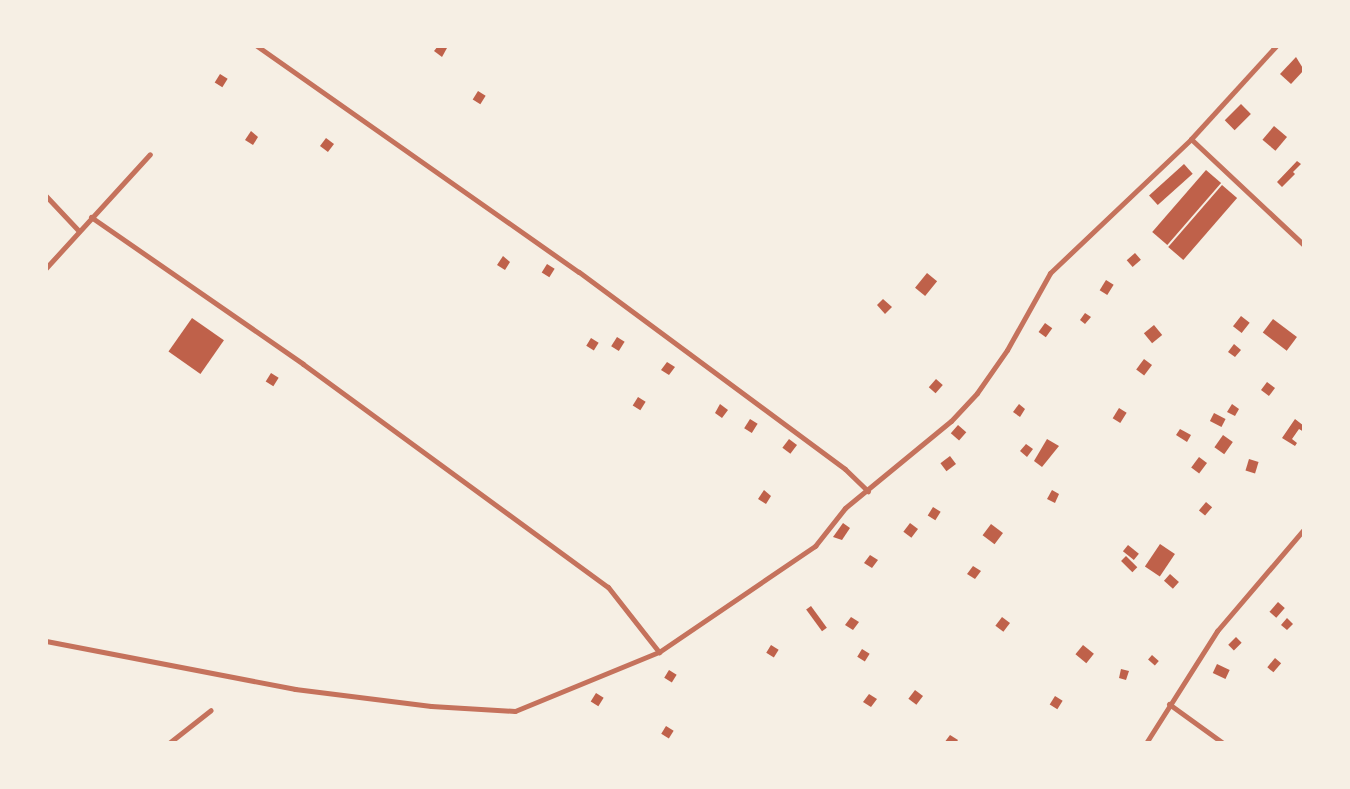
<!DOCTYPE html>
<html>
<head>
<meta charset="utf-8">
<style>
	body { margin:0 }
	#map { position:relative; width:1350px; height:789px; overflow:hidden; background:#f6efe4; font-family:Helvetica,sans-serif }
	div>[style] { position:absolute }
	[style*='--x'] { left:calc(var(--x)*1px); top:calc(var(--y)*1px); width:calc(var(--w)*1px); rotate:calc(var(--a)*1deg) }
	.building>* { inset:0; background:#bf614a; transform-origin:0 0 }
	.minor>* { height:5px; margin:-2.5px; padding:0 2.5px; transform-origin:2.5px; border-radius:2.5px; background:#c5725c }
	span { translate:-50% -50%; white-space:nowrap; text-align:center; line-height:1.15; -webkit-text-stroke:8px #f6efe4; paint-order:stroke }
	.frame { position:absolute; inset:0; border:48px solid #f6efe4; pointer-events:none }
</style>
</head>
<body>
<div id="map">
	<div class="building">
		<i style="clip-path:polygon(438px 46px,447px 48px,442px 57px,434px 51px)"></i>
		<i style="clip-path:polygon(1296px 57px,1304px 70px,1291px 84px,1280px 74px)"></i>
		<i style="left:220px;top:74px;width:9px;height:10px;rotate:32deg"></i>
		<i style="left:478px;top:91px;width:9px;height:10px;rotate:32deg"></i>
		<i style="left:1241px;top:104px;width:14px;height:23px;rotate:45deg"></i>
		<i style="left:1274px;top:126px;width:17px;height:18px;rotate:40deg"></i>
		<i style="clip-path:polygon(251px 131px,258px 137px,253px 145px,245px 140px)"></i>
		<i style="left:326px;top:138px;width:10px;height:10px;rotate:37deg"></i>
		<i style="clip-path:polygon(1297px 161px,1301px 164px,1293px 172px,1295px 174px,1282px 187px,1277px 182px)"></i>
		<i style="left:1184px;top:164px;width:13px;height:47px;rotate:48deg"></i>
		<i style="left:1206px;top:170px;width:20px;height:82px;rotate:41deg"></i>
		<i style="left:1222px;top:185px;width:20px;height:82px;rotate:41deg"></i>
		<i style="left:1135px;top:253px;width:9px;height:11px;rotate:49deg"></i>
		<i style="clip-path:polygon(503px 256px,510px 262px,505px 270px,497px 265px)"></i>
		<i style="left:547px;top:264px;width:9px;height:10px;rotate:32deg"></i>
		<i style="left:927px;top:273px;width:13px;height:19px;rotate:39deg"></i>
		<i style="left:1106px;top:280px;width:9px;height:12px;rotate:32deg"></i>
		<i style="clip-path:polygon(883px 299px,892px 307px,885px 314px,877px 305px)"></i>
		<i style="clip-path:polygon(1085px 313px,1091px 317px,1085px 324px,1080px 320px)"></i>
		<i style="left:1241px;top:316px;width:11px;height:13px;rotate:38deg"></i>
		<i style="left:192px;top:318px;width:39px;height:41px;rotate:35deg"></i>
		<i style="left:1273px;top:319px;width:30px;height:17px;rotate:37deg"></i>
		<i style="left:1045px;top:323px;width:9px;height:11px;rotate:36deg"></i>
		<i style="left:1154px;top:325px;width:13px;height:13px;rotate:51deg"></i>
		<i style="left:617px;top:337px;width:9px;height:11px;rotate:32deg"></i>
		<i style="left:591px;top:338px;width:9px;height:9px;rotate:32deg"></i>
		<i style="clip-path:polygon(1234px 344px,1241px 350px,1235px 357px,1228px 352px)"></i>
		<i style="left:1144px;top:359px;width:10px;height:13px;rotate:37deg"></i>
		<i style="clip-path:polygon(667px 362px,675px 367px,669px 375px,661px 370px)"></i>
		<i style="left:271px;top:373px;width:9px;height:10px;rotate:32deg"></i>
		<i style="left:936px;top:379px;width:9px;height:11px;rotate:41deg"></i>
		<i style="left:1267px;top:382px;width:10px;height:10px;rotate:37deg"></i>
		<i style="left:638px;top:397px;width:9px;height:10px;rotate:32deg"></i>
		<i style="clip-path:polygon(720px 404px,728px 410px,722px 418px,715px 413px)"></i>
		<i style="clip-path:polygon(1019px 404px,1025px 409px,1020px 417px,1013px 412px)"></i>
		<i style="clip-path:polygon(1232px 404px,1239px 409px,1235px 416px,1227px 412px)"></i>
		<i style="left:1119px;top:408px;width:9px;height:12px;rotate:32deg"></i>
		<i style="left:1214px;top:413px;width:13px;height:9px;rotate:27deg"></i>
		<i style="left:750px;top:419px;width:9px;height:11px;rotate:32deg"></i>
		<i style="clip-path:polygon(1295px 419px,1304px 426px,1304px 432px,1299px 429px,1292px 439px,1297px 443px,1295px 446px,1282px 438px)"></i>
		<i style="left:958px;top:425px;width:11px;height:11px;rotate:41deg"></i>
		<i style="clip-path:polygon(1180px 429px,1191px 435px,1187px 442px,1176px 435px)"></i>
		<i style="left:1223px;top:435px;width:12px;height:15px;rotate:35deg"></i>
		<i style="left:789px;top:439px;width:10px;height:11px;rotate:37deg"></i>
		<i style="clip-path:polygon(1047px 439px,1059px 446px,1042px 467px,1034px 461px)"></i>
		<i style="clip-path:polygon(1026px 444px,1033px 449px,1027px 457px,1020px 451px)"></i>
		<i style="left:950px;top:456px;width:10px;height:12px;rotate:53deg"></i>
		<i style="left:1199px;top:457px;width:10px;height:13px;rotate:37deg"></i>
		<i style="left:1249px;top:459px;width:10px;height:12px;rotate:17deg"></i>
		<i style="clip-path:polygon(764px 490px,771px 496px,766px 504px,758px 499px)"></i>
		<i style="clip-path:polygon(1052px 490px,1059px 494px,1055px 503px,1047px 499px)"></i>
		<i style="left:1206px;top:502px;width:8px;height:11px;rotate:40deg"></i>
		<i style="left:933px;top:507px;width:9px;height:10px;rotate:32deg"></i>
		<i style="clip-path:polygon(843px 523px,850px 528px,842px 540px,833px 537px)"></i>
		<i style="left:910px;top:523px;width:10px;height:11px;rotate:37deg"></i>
		<i style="left:991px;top:524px;width:15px;height:14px;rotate:37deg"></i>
		<i style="left:1160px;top:544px;width:18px;height:27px;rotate:34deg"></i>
		<i style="left:1128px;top:545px;width:14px;height:8px;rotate:39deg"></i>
		<i style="clip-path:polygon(870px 555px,878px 560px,872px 568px,864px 563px)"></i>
		<i style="left:1126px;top:556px;width:16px;height:7px;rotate:45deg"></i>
		<i style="clip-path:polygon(973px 566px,981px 571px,975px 579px,967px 574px)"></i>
		<i style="left:1170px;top:574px;width:12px;height:9px;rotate:42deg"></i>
		<i style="left:1278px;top:602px;width:9px;height:13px;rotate:41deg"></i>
		<i style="left:811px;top:606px;width:27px;height:6px;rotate:54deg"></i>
		<i style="clip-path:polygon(851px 617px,859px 622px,853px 630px,845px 625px)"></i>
		<i style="left:1002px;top:617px;width:10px;height:11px;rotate:37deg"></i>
		<i style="clip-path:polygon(1287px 618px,1293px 624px,1287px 630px,1281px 625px)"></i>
		<i style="left:1236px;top:637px;width:8px;height:11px;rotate:45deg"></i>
		<i style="left:771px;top:645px;width:9px;height:9px;rotate:32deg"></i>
		<i style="left:1083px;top:645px;width:14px;height:12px;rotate:39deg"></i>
		<i style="left:862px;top:649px;width:9px;height:9px;rotate:32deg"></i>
		<i style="left:1152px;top:655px;width:9px;height:6px;rotate:41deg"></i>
		<i style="left:1275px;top:658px;width:8px;height:12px;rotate:40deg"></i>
		<i style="left:1217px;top:664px;width:14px;height:10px;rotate:25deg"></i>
		<i style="clip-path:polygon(1121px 669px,1129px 671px,1126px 680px,1119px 678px)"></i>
		<i style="left:669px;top:670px;width:9px;height:9px;rotate:32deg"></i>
		<i style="left:915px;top:690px;width:10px;height:11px;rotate:37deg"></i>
		<i style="left:596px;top:693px;width:9px;height:10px;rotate:32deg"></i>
		<i style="clip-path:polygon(869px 694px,877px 699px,871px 707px,863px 702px)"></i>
		<i style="left:1055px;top:696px;width:9px;height:10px;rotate:32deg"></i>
		<i style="left:666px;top:726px;width:9px;height:9px;rotate:32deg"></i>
		<i style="clip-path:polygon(950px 735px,958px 740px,956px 743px,944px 743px)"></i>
	</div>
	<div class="minor">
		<i style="--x:257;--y:46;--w:393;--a:35.1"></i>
		<i style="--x:579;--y:272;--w:331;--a:36.5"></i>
		<i style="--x:845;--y:469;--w:32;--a:44"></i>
		<i style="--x:1191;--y:139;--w:155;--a:43.2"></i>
		<i style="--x:46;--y:196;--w:48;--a:46.7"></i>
		<i style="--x:91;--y:217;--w:258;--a:34.7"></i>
		<i style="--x:303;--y:364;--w:378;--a:36.2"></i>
		<i style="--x:608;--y:587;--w:83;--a:51.9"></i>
		<i style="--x:46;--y:268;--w:154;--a:-47.6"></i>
		<i style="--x:46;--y:641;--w:254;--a:10.9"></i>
		<i style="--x:295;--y:689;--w:137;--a:7.1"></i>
		<i style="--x:431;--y:706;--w:84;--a:3.4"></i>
		<i style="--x:515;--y:711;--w:156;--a:-22.3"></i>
		<i style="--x:659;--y:652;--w:189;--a:-34.2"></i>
		<i style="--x:815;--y:546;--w:48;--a:-51.7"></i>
		<i style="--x:845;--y:508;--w:137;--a:-39.4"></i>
		<i style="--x:951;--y:421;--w:38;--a:-47"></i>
		<i style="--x:977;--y:393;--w:52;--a:-55.1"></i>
		<i style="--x:1007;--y:350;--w:88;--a:-60.8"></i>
		<i style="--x:1050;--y:273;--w:195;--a:-43.5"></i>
		<i style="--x:1191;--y:139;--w:126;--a:-47.6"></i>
		<i style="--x:1169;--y:704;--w:67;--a:35.8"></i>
		<i style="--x:169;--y:743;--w:53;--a:-38.2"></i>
		<i style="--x:1146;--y:743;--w:133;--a:-57.6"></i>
		<i style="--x:1217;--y:631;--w:134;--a:-49.5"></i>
	</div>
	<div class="frame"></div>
</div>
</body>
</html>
